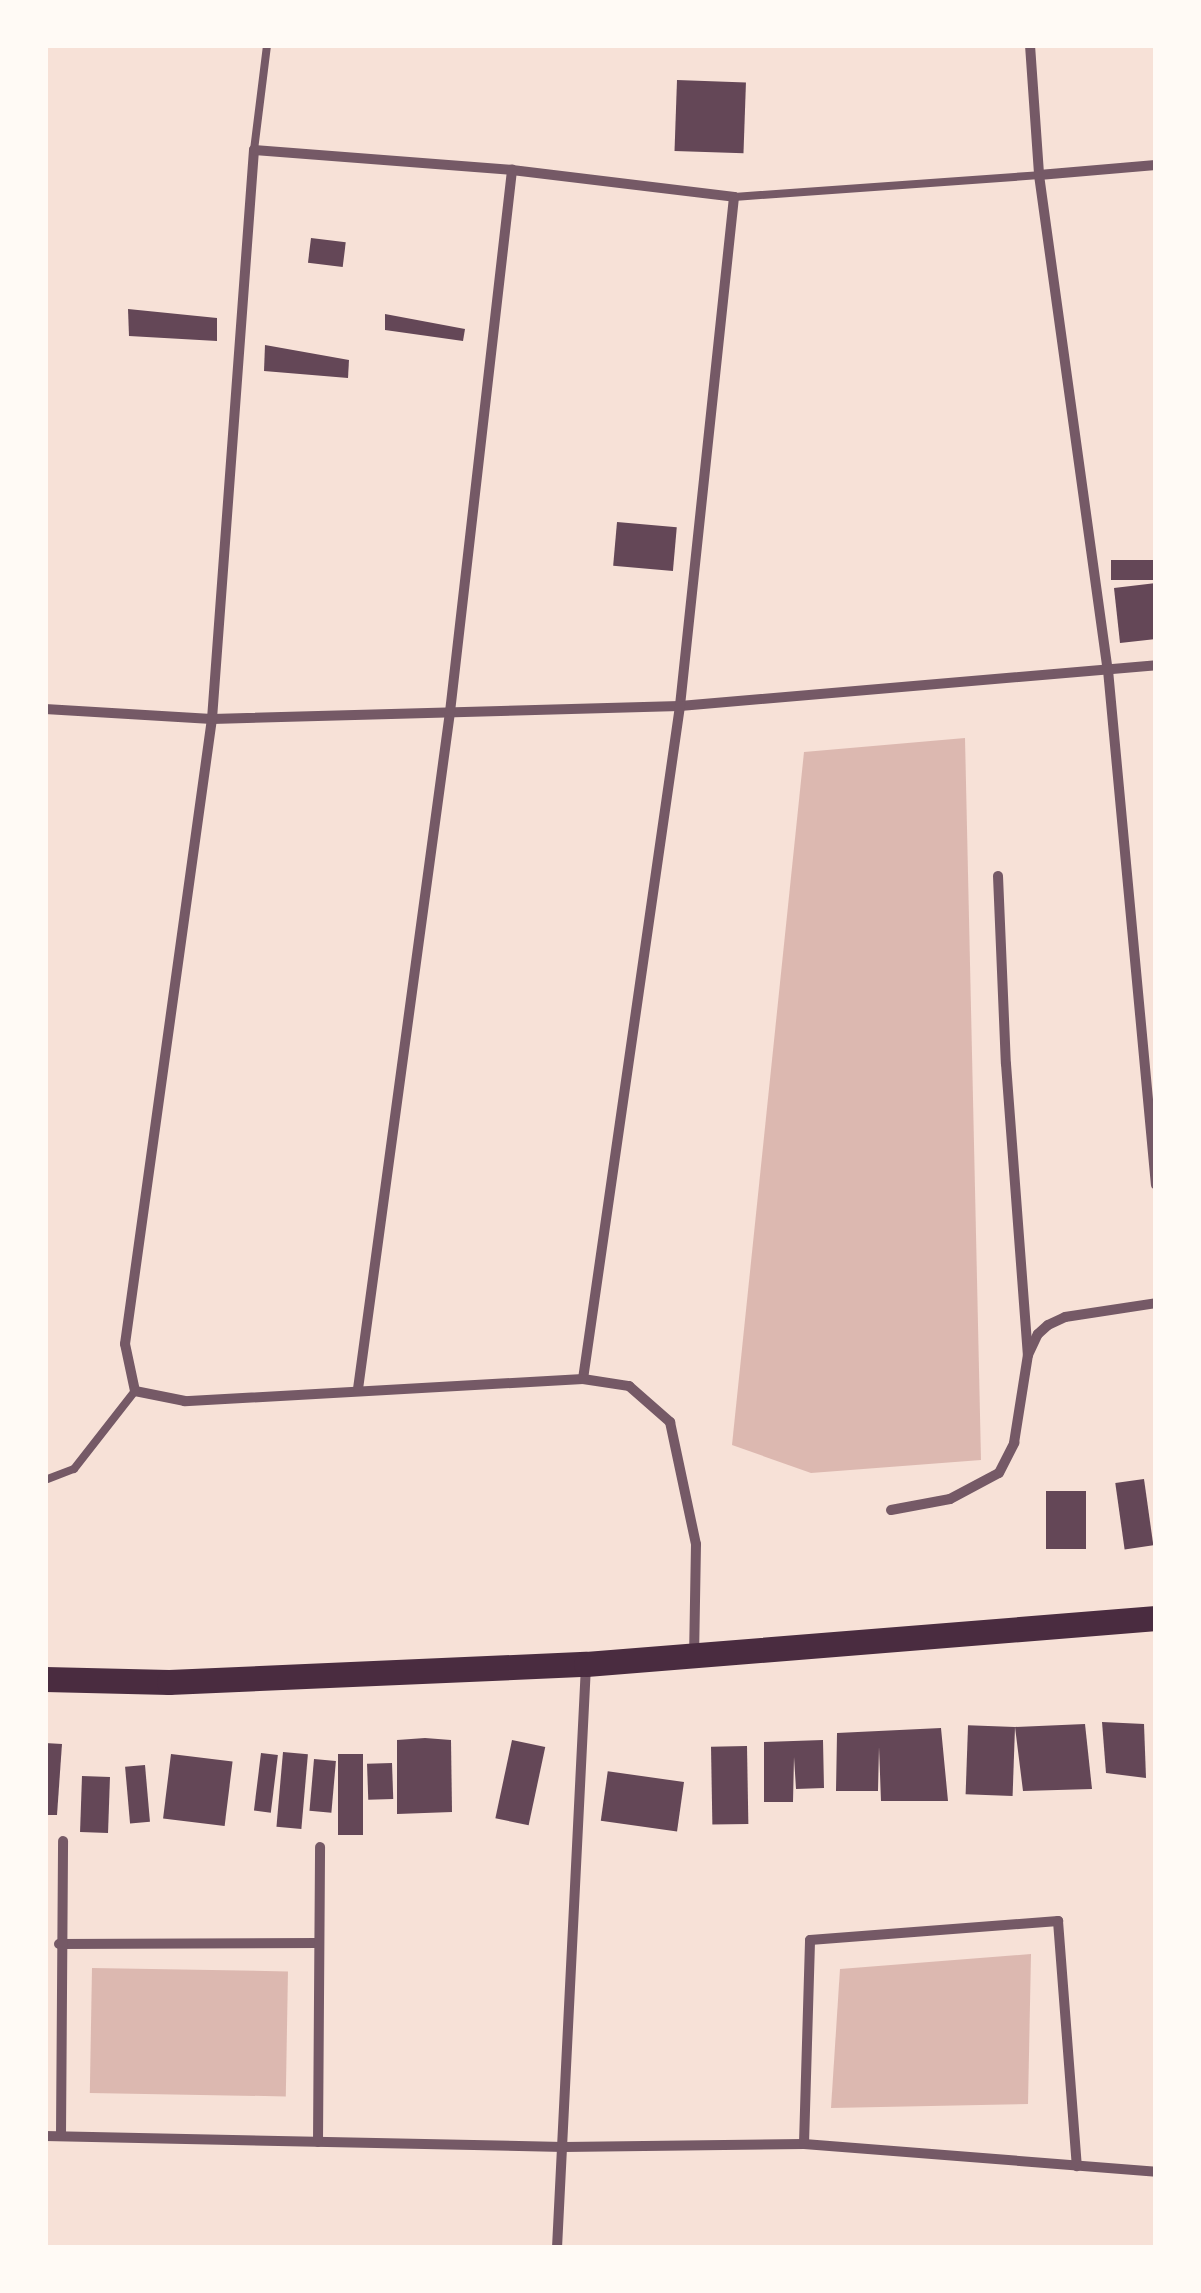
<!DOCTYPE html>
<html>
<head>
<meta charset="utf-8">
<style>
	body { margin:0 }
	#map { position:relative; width:1201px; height:2293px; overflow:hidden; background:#f7e1d7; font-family:"Space Grotesk",sans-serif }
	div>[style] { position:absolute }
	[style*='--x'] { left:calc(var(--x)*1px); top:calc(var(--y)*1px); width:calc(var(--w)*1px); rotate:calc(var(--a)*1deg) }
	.water>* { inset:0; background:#dcb8b0; transform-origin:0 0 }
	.building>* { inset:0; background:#644757; transform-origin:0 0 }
	.service>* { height:8px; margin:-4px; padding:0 4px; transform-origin:4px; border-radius:4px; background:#755966 }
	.minor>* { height:10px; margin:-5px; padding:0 5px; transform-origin:5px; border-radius:5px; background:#755966 }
	.primary>* { height:25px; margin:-12.5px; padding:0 12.5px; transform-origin:12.5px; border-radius:12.5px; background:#4a2c40 }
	span { translate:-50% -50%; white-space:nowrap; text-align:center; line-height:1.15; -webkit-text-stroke:10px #fffaf5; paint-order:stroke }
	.frame { position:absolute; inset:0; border:48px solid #fffaf5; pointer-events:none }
</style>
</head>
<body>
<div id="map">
	<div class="water">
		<i style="clip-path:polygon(965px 738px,981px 1460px,811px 1473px,732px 1445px,804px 752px)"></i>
		<i style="clip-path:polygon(1031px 1954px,1028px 2104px,831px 2108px,840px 1969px)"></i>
		<i style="left:92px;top:1968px;width:196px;height:125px;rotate:1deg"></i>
	</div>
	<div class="building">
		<i style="left:677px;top:80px;width:69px;height:71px;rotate:2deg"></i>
		<i style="left:311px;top:238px;width:35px;height:25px;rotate:7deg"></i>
		<i style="clip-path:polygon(128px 309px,217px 318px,217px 341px,129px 336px)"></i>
		<i style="clip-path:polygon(385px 314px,465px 329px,463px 341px,385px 330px)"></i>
		<i style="clip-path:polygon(265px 345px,349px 360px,348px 378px,264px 371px)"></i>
		<i style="left:617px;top:522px;width:60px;height:44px;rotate:5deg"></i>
		<i style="left:1156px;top:560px;width:20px;height:45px;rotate:90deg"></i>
		<i style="clip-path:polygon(1156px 583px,1156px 639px,1120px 643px,1114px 588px)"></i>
		<i style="left:1144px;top:1479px;width:67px;height:29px;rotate:82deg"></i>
		<i style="left:1046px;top:1491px;width:40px;height:58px"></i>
		<i style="clip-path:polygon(1102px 1722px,1144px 1724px,1146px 1778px,1106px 1773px)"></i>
		<i style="clip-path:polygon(1085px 1724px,1092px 1789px,1023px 1791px,1015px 1727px)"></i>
		<i style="left:1015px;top:1727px;width:69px;height:47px;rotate:92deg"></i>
		<i style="clip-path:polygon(941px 1728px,948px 1801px,881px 1801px,879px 1747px,878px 1791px,836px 1791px,837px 1733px)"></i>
		<i style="clip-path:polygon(425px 1738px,451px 1740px,452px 1812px,397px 1814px,397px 1740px)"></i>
		<i style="left:512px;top:1740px;width:34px;height:80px;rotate:12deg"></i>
		<i style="clip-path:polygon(823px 1740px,824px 1788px,796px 1789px,794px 1757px,793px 1802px,764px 1802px,764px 1742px)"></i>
		<i style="clip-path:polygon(45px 1743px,62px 1744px,57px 1815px,45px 1815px)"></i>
		<i style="left:747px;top:1746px;width:78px;height:36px;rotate:89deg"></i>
		<i style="left:283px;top:1752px;width:25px;height:75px;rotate:5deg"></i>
		<i style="left:261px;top:1753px;width:17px;height:58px;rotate:7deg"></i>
		<i style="left:171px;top:1754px;width:62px;height:65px;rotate:7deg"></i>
		<i style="left:338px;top:1754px;width:25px;height:81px"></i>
		<i style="left:314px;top:1759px;width:22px;height:52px;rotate:5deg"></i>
		<i style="left:392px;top:1763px;width:36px;height:25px;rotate:88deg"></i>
		<i style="left:145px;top:1765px;width:57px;height:20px;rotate:85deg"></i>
		<i style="left:82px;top:1776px;width:28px;height:56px;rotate:2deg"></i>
		<i style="left:684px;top:1782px;width:50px;height:77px;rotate:98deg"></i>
	</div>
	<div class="service">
		<i style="--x:254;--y:150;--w:106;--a:-82.9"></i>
		<i style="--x:734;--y:197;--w:306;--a:-4.1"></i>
		<i style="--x:45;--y:1480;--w:31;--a:-21"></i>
		<i style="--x:74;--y:1469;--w:99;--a:-52"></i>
	</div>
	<div class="minor">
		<i style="--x:1030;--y:45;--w:130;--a:86"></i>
		<i style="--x:1039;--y:175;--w:500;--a:82.1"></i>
		<i style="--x:1108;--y:670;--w:517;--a:84.68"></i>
		<i style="--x:1039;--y:175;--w:117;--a:-4.9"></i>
		<i style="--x:45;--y:709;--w:167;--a:3.4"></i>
		<i style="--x:212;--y:719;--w:468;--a:-1.6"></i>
		<i style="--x:680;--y:706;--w:478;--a:-4.9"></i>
		<i style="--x:998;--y:876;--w:188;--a:87.6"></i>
		<i style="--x:1006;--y:1064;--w:292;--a:85.7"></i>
		<i style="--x:583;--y:1379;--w:399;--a:176.8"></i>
		<i style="--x:185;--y:1401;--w:51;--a:-168.7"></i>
		<i style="--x:135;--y:1391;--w:48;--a:-102"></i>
		<i style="--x:125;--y:1344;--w:631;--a:-82.08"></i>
		<i style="--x:212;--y:719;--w:571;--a:-85.78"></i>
		<i style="--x:254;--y:150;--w:259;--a:4.4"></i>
		<i style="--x:512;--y:170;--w:224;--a:6.9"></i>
		<i style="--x:734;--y:197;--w:512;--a:96.06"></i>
		<i style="--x:680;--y:706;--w:680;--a:98.2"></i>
		<i style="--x:583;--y:1379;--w:47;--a:8.7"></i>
		<i style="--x:629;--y:1386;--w:55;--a:41.3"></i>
		<i style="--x:670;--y:1422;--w:125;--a:78"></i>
		<i style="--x:696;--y:1544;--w:110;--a:91"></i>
		<i style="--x:358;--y:1389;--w:683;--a:-82.26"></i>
		<i style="--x:450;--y:712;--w:546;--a:-83.47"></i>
		<i style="--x:891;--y:1510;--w:60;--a:-10.6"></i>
		<i style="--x:950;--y:1499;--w:55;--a:-28"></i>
		<i style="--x:999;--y:1473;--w:34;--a:-63"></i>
		<i style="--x:1014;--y:1443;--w:89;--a:-81"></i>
		<i style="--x:1028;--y:1355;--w:23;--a:-65"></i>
		<i style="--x:1038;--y:1334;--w:13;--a:-42"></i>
		<i style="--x:1048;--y:1325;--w:19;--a:-25"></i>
		<i style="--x:1065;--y:1317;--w:92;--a:-8.7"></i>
		<i style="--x:59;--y:1944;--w:259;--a:-0.2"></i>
		<i style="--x:45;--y:2136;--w:519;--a:1.21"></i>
		<i style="--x:564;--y:2147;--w:240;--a:-0.7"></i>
		<i style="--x:804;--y:2144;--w:353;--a:4.5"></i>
		<i style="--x:61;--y:2136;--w:295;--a:-89.6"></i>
		<i style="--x:318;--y:2142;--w:295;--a:-89.6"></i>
		<i style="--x:804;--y:2144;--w:204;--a:-88.3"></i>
		<i style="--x:810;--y:1940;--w:249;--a:-4.4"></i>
		<i style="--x:1058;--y:1921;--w:246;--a:85.6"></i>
		<i style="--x:557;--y:2248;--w:584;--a:-87.15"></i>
	</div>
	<div class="primary">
		<i style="--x:45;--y:1679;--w:124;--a:1.4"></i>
		<i style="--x:169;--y:1682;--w:417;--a:-2.5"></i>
		<i style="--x:586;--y:1664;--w:572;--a:-4.61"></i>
	</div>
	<div class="frame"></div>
</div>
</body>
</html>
